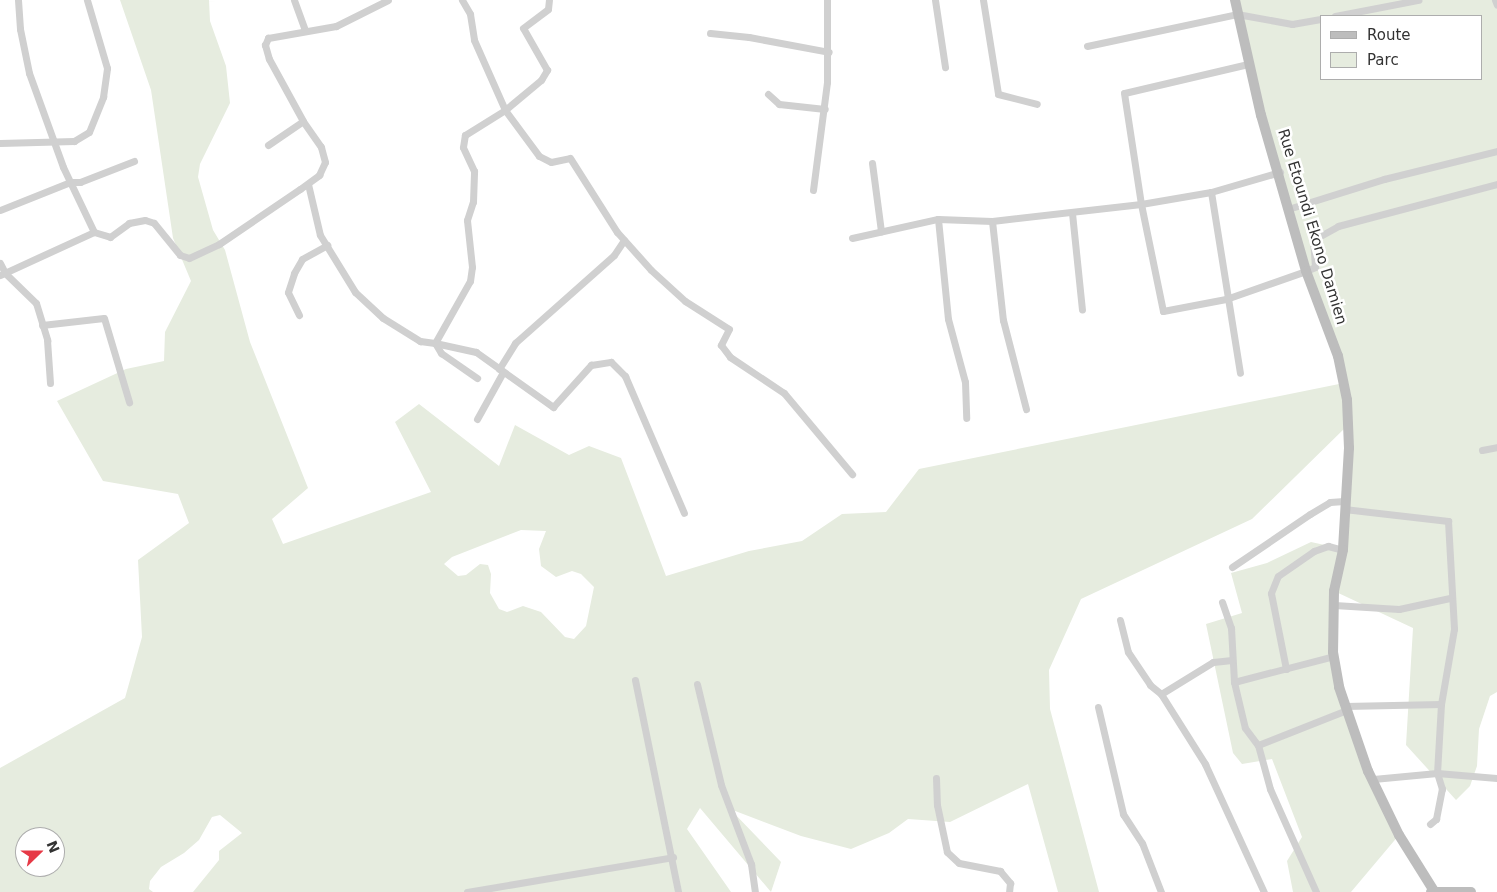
<!DOCTYPE html>
<html>
<head>
<meta charset="utf-8">
<style>
	body { margin:0 }
	#map { position:relative; width:1497px; height:892px; overflow:hidden; background:#fff; font-family:"DejaVu Sans",sans-serif }
	div>[style] { position:absolute }
	[style*='--x'] { left:calc(var(--x)*1px); top:calc(var(--y)*1px); width:calc(var(--w)*1px); rotate:calc(var(--a)*1deg) }
	.green>* { inset:0; background:#e6ecdf }
	.street>* { height:7px; margin:-3.5px; padding:0 3.5px; transform-origin:3.5px; border-radius:3.5px; background:#d0d0d0 }
	.secondary>* { height:10px; margin:-5px; padding:0 5px; transform-origin:5px; border-radius:5px; background:#bdbdbd }
	span { translate:-50% -50%; white-space:nowrap; text-align:center; line-height:1.15; -webkit-text-stroke:5px #fff; paint-order:stroke }
	.street-label { font-size:15px; color:#333 }
	.legend { position:absolute; left:1320px; top:15px; width:162px; height:65px; box-sizing:border-box; background:#fff; border:1px solid #adadad; margin:0; padding:6px 9px; list-style:none; font-size:15px; color:#333 }
	.legend li { display:flex; align-items:center; gap:10px; height:25px }
	.legend b { width:25px; border:1px solid #adadad }
	.north { position:absolute; left:15px; top:827px; width:50px; height:50px; box-sizing:border-box; background:#fff; border:1px solid #adadad; border-radius:50%; rotate:68deg; font-size:14px; font-weight:700; line-height:20px; text-align:center; color:#333 }
	.north::after { content:''; display:block; margin:auto; width:18px; height:22px; background:#e63946; clip-path:polygon(50% 0,100% 100%,50% 72%,0 100%) }
</style>
</head>
<body>
<div id="map">
	<div class="green">
		<i style="clip-path:polygon(evenodd,120px 0,209px 0,210px 21px,226px 66px,230px 103px,200px 164px,198px 177px,213px 230px,225px 250px,250px 342px,308px 488px,272px 519px,283px 544px,431px 492px,395px 422px,419px 404px,499px 466px,515px 425px,569px 455px,589px 446px,621px 458px,666px 576px,749px 551px,802px 541px,842px 514px,886px 512px,919px 469px,1344px 383px,1306px 271px,1236px 0,1497px 0,1497px 692px,1490px 696px,1479px 729px,1477px 766px,1470px 786px,1456px 800px,1406px 745px,1413px 628px,1334px 591px,1339px 687px,1399px 835px,1351px 892px,1293px 892px,1287px 861px,1302px 837px,1272px 759px,1242px 764px,1233px 753px,1206px 624px,1242px 613px,1231px 573px,1267px 563px,1311px 542px,1343px 549px,1347px 426px,1252px 519px,1081px 599px,1049px 670px,1050px 709px,1099px 892px,1058px 892px,1028px 784px,950px 822px,908px 819px,889px 833px,851px 849px,801px 836px,730px 809px,781px 862px,771px 892px,700px 808px,687px 829px,731px 892px,193px 892px,219px 860px,219px 851px,242px 833px,220px 815px,212px 817px,199px 840px,184px 853px,161px 867px,150px 881px,149px 889px,153px 892px,0 892px,0 768px,125px 698px,142px 637px,138px 560px,189px 523px,178px 494px,103px 481px,57px 401px,126px 369px,164px 361px,165px 332px,191px 281px,173px 238px,151px 90px,120px 0,1321px 16px,1481px 16px,1481px 79px,1321px 79px,1321px 16px,120px 0,521px 530px,546px 531px,539px 549px,541px 566px,556px 577px,572px 571px,581px 574px,594px 587px,586px 626px,574px 639px,565px 637px,541px 612px,523px 606px,507px 612px,499px 609px,490px 593px,491px 574px,488px 565px,480px 564px,466px 575px,458px 576px,444px 564px,452px 557px,521px 530px,120px 0,25px 837px,55px 837px,55px 867px,25px 867px,25px 837px)"></i>
	</div>
	<div class="street">
		<i style="--x:18;--y:0;--w:29;--a:86"></i>
		<i style="--x:20;--y:29;--w:45;--a:78.4"></i>
		<i style="--x:29;--y:73;--w:100;--a:70.1"></i>
		<i style="--x:63;--y:167;--w:72;--a:64.5"></i>
		<i style="--x:294;--y:0;--w:33;--a:70"></i>
		<i style="--x:462;--y:0;--w:16;--a:60"></i>
		<i style="--x:470;--y:14;--w:26;--a:81"></i>
		<i style="--x:474;--y:40;--w:77;--a:66.1"></i>
		<i style="--x:505;--y:110;--w:57;--a:53.5"></i>
		<i style="--x:539;--y:156;--w:13;--a:27"></i>
		<i style="--x:551;--y:162;--w:19;--a:-12"></i>
		<i style="--x:570;--y:158;--w:88;--a:57.6"></i>
		<i style="--x:617;--y:232;--w:51;--a:48.2"></i>
		<i style="--x:651;--y:270;--w:46;--a:42.4"></i>
		<i style="--x:685;--y:301;--w:52;--a:32.5"></i>
		<i style="--x:729;--y:329;--w:18;--a:117"></i>
		<i style="--x:721;--y:345;--w:15;--a:53"></i>
		<i style="--x:730;--y:357;--w:65;--a:33.7"></i>
		<i style="--x:784;--y:393;--w:106;--a:50"></i>
		<i style="--x:935;--y:0;--w:68;--a:81.5"></i>
		<i style="--x:983;--y:0;--w:95;--a:80.9"></i>
		<i style="--x:998;--y:94;--w:40;--a:14.4"></i>
		<i style="--x:1495;--y:0;--w:5;--a:68"></i>
		<i style="--x:1335;--y:16;--w:85;--a:-10.9"></i>
		<i style="--x:710;--y:33;--w:39;--a:6"></i>
		<i style="--x:749;--y:37;--w:81;--a:10.6"></i>
		<i style="--x:1087;--y:46;--w:153;--a:-12"></i>
		<i style="--x:1237;--y:14;--w:56;--a:10.3"></i>
		<i style="--x:1292;--y:24;--w:29;--a:-10"></i>
		<i style="--x:1248;--y:64;--w:127;--a:166.8"></i>
		<i style="--x:1124;--y:93;--w:112;--a:81.3"></i>
		<i style="--x:1141;--y:204;--w:109;--a:78.4"></i>
		<i style="--x:1163;--y:311;--w:64;--a:-10.8"></i>
		<i style="--x:1226;--y:299;--w:85;--a:-19.3"></i>
		<i style="--x:1306;--y:271;--w:10;--a:-24"></i>
		<i style="--x:1315;--y:267;--w:27;--a:-94"></i>
		<i style="--x:1313;--y:240;--w:29;--a:-29"></i>
		<i style="--x:1338;--y:226;--w:164;--a:-14.8"></i>
		<i style="--x:768;--y:94;--w:15;--a:42"></i>
		<i style="--x:779;--y:104;--w:46;--a:6.2"></i>
		<i style="--x:0;--y:143;--w:74;--a:-1.5"></i>
		<i style="--x:74;--y:141;--w:17;--a:-31"></i>
		<i style="--x:89;--y:132;--w:38;--a:-68"></i>
		<i style="--x:103;--y:97;--w:29;--a:-82"></i>
		<i style="--x:107;--y:68;--w:71;--a:-106.4"></i>
		<i style="--x:268;--y:145;--w:42;--a:-34.4"></i>
		<i style="--x:872;--y:163;--w:69;--a:82.5"></i>
		<i style="--x:308;--y:184;--w:52;--a:76.8"></i>
		<i style="--x:320;--y:235;--w:67;--a:58.4"></i>
		<i style="--x:355;--y:292;--w:38;--a:43"></i>
		<i style="--x:383;--y:318;--w:44;--a:31.9"></i>
		<i style="--x:420;--y:341;--w:15;--a:8"></i>
		<i style="--x:435;--y:343;--w:71;--a:-60.6"></i>
		<i style="--x:470;--y:281;--w:14;--a:-82"></i>
		<i style="--x:472;--y:267;--w:47;--a:-96.1"></i>
		<i style="--x:467;--y:220;--w:19;--a:-72"></i>
		<i style="--x:473;--y:202;--w:31;--a:-88"></i>
		<i style="--x:474;--y:171;--w:26;--a:-115"></i>
		<i style="--x:463;--y:147;--w:12;--a:-81"></i>
		<i style="--x:465;--y:135;--w:47;--a:-32"></i>
		<i style="--x:505;--y:110;--w:47;--a:-39.8"></i>
		<i style="--x:541;--y:80;--w:12;--a:-59"></i>
		<i style="--x:547;--y:70;--w:48;--a:-119.7"></i>
		<i style="--x:523;--y:28;--w:31;--a:-37"></i>
		<i style="--x:548;--y:9;--w:9;--a:-84"></i>
		<i style="--x:813;--y:190;--w:109;--a:-82.6"></i>
		<i style="--x:827;--y:82;--w:82;--a:-90"></i>
		<i style="--x:1211;--y:192;--w:183;--a:80.9"></i>
		<i style="--x:1288;--y:209;--w:101;--a:-17.4"></i>
		<i style="--x:1384;--y:179;--w:116;--a:-13.9"></i>
		<i style="--x:0;--y:210;--w:75;--a:-21.8"></i>
		<i style="--x:70;--y:182;--w:10;--a:0"></i>
		<i style="--x:80;--y:182;--w:58;--a:-21.3"></i>
		<i style="--x:1072;--y:213;--w:97;--a:84.1"></i>
		<i style="--x:938;--y:219;--w:100;--a:84.3"></i>
		<i style="--x:948;--y:319;--w:65;--a:74.9"></i>
		<i style="--x:965;--y:382;--w:36;--a:88"></i>
		<i style="--x:992;--y:221;--w:100;--a:83.7"></i>
		<i style="--x:1003;--y:320;--w:92;--a:75.5"></i>
		<i style="--x:852;--y:238;--w:88;--a:-12.5"></i>
		<i style="--x:938;--y:219;--w:54;--a:2.1"></i>
		<i style="--x:992;--y:221;--w:150;--a:-6.5"></i>
		<i style="--x:1141;--y:204;--w:71;--a:-9.7"></i>
		<i style="--x:1211;--y:192;--w:72;--a:-16.2"></i>
		<i style="--x:0;--y:263;--w:11;--a:63"></i>
		<i style="--x:5;--y:273;--w:43;--a:44.1"></i>
		<i style="--x:36;--y:303;--w:39;--a:73"></i>
		<i style="--x:47;--y:340;--w:43;--a:86"></i>
		<i style="--x:0;--y:275;--w:103;--a:-24.6"></i>
		<i style="--x:94;--y:232;--w:17;--a:17"></i>
		<i style="--x:110;--y:237;--w:24;--a:-36"></i>
		<i style="--x:129;--y:223;--w:16;--a:-11"></i>
		<i style="--x:145;--y:220;--w:9;--a:18"></i>
		<i style="--x:154;--y:223;--w:41;--a:50.9"></i>
		<i style="--x:180;--y:255;--w:9;--a:18"></i>
		<i style="--x:189;--y:258;--w:33;--a:-25"></i>
		<i style="--x:219;--y:244;--w:98;--a:-34.2"></i>
		<i style="--x:300;--y:189;--w:24;--a:-36"></i>
		<i style="--x:319;--y:175;--w:14;--a:-65"></i>
		<i style="--x:325;--y:162;--w:16;--a:-105"></i>
		<i style="--x:321;--y:147;--w:32;--a:-125"></i>
		<i style="--x:303;--y:121;--w:71;--a:-118.7"></i>
		<i style="--x:269;--y:59;--w:15;--a:-106"></i>
		<i style="--x:265;--y:45;--w:8;--a:-67"></i>
		<i style="--x:268;--y:38;--w:69;--a:-10"></i>
		<i style="--x:336;--y:26;--w:58;--a:-26.6"></i>
		<i style="--x:299;--y:315;--w:25;--a:-116"></i>
		<i style="--x:288;--y:292;--w:20;--a:-72"></i>
		<i style="--x:294;--y:273;--w:16;--a:-60"></i>
		<i style="--x:302;--y:259;--w:29;--a:-29"></i>
		<i style="--x:42;--y:325;--w:62;--a:-6.4"></i>
		<i style="--x:104;--y:318;--w:88;--a:73.4"></i>
		<i style="--x:435;--y:343;--w:42;--a:12.4"></i>
		<i style="--x:476;--y:352;--w:95;--a:35.5"></i>
		<i style="--x:553;--y:407;--w:57;--a:-47.9"></i>
		<i style="--x:591;--y:365;--w:20;--a:-9"></i>
		<i style="--x:611;--y:362;--w:20;--a:45"></i>
		<i style="--x:625;--y:376;--w:149;--a:66.7"></i>
		<i style="--x:435;--y:343;--w:12;--a:59"></i>
		<i style="--x:441;--y:353;--w:44;--a:34.8"></i>
		<i style="--x:499;--y:369;--w:31;--a:-58"></i>
		<i style="--x:515;--y:343;--w:132;--a:-41.6"></i>
		<i style="--x:614;--y:255;--w:18;--a:-56"></i>
		<i style="--x:477;--y:419;--w:54;--a:-61"></i>
		<i style="--x:1482;--y:450;--w:15;--a:-11"></i>
		<i style="--x:1344;--y:509;--w:105;--a:6.6"></i>
		<i style="--x:1448;--y:521;--w:108;--a:86.8"></i>
		<i style="--x:1454;--y:629;--w:76;--a:99.8"></i>
		<i style="--x:1441;--y:704;--w:69;--a:93.3"></i>
		<i style="--x:1437;--y:773;--w:64;--a:174.6"></i>
		<i style="--x:1232;--y:567;--w:94;--a:-34.2"></i>
		<i style="--x:1310;--y:514;--w:23;--a:-31"></i>
		<i style="--x:1330;--y:502;--w:14;--a:-4"></i>
		<i style="--x:1222;--y:602;--w:28;--a:71"></i>
		<i style="--x:1231;--y:628;--w:54;--a:86.8"></i>
		<i style="--x:1234;--y:682;--w:47;--a:76.6"></i>
		<i style="--x:1245;--y:728;--w:21;--a:53"></i>
		<i style="--x:1258;--y:745;--w:46;--a:74.7"></i>
		<i style="--x:1270;--y:789;--w:113;--a:65.9"></i>
		<i style="--x:1334;--y:605;--w:65;--a:3.5"></i>
		<i style="--x:1399;--y:609;--w:52;--a:-12.2"></i>
		<i style="--x:1120;--y:620;--w:33;--a:76"></i>
		<i style="--x:1128;--y:652;--w:40;--a:56"></i>
		<i style="--x:1150;--y:685;--w:14;--a:39"></i>
		<i style="--x:1161;--y:694;--w:83;--a:57.8"></i>
		<i style="--x:1205;--y:764;--w:141;--a:65.3"></i>
		<i style="--x:1286;--y:669;--w:77;--a:-101.2"></i>
		<i style="--x:1271;--y:593;--w:18;--a:-68"></i>
		<i style="--x:1278;--y:576;--w:44;--a:-34.8"></i>
		<i style="--x:1314;--y:551;--w:15;--a:-20"></i>
		<i style="--x:1328;--y:546;--w:16;--a:15"></i>
		<i style="--x:635;--y:680;--w:216;--a:78.5"></i>
		<i style="--x:1234;--y:682;--w:103;--a:-14.6"></i>
		<i style="--x:697;--y:684;--w:104;--a:76.6"></i>
		<i style="--x:721;--y:785;--w:85;--a:69.2"></i>
		<i style="--x:751;--y:864;--w:28;--a:82"></i>
		<i style="--x:1161;--y:694;--w:61;--a:-31.6"></i>
		<i style="--x:1213;--y:662;--w:19;--a:-6"></i>
		<i style="--x:1345;--y:706;--w:96;--a:-1.2"></i>
		<i style="--x:1098;--y:707;--w:110;--a:76.8"></i>
		<i style="--x:1123;--y:814;--w:35;--a:57"></i>
		<i style="--x:1142;--y:843;--w:53;--a:68.8"></i>
		<i style="--x:1258;--y:745;--w:96;--a:-21.5"></i>
		<i style="--x:936;--y:778;--w:27;--a:88"></i>
		<i style="--x:937;--y:805;--w:48;--a:78"></i>
		<i style="--x:947;--y:852;--w:16;--a:43"></i>
		<i style="--x:959;--y:863;--w:42;--a:11"></i>
		<i style="--x:1000;--y:871;--w:16;--a:50"></i>
		<i style="--x:1010;--y:883;--w:9;--a:96"></i>
		<i style="--x:1430;--y:824;--w:8;--a:-40"></i>
		<i style="--x:1436;--y:819;--w:31;--a:-79"></i>
		<i style="--x:1442;--y:789;--w:17;--a:-107"></i>
		<i style="--x:1437;--y:773;--w:60;--a:4.8"></i>
		<i style="--x:467;--y:892;--w:209;--a:-9.6"></i>
	</div>
	<div class="secondary">
		<i style="--x:1235;--y:0;--w:118;--a:77.3"></i>
		<i style="--x:1261;--y:115;--w:162;--a:73.9"></i>
		<i style="--x:1306;--y:271;--w:91;--a:69.4"></i>
		<i style="--x:1338;--y:356;--w:45;--a:78.4"></i>
		<i style="--x:1347;--y:400;--w:48;--a:87.6"></i>
		<i style="--x:1349;--y:448;--w:102;--a:93.4"></i>
		<i style="--x:1343;--y:550;--w:42;--a:102.4"></i>
		<i style="--x:1334;--y:591;--w:61;--a:90.9"></i>
		<i style="--x:1333;--y:652;--w:36;--a:80"></i>
		<i style="--x:1339;--y:687;--w:89;--a:71"></i>
		<i style="--x:1368;--y:771;--w:71;--a:64.2"></i>
		<i style="--x:1399;--y:835;--w:66;--a:58"></i>
		<i style="--x:1431;--y:892;--w:40;--a:0"></i>
	</div>
	<div class="street-label">
		<span style="left:1312px;top:227px;rotate:73deg">Rue Etoundi Ekono Damien</span>
	</div>
	<ul class="legend">
	<li><b style="height:6px;background:#bdbdbd"></b>Route</li>
	<li><b style="height:14px;background:#e6ecdf"></b>Parc</li>
	</ul>
	<div class="north">N</div>
</div>
</body>
</html>
